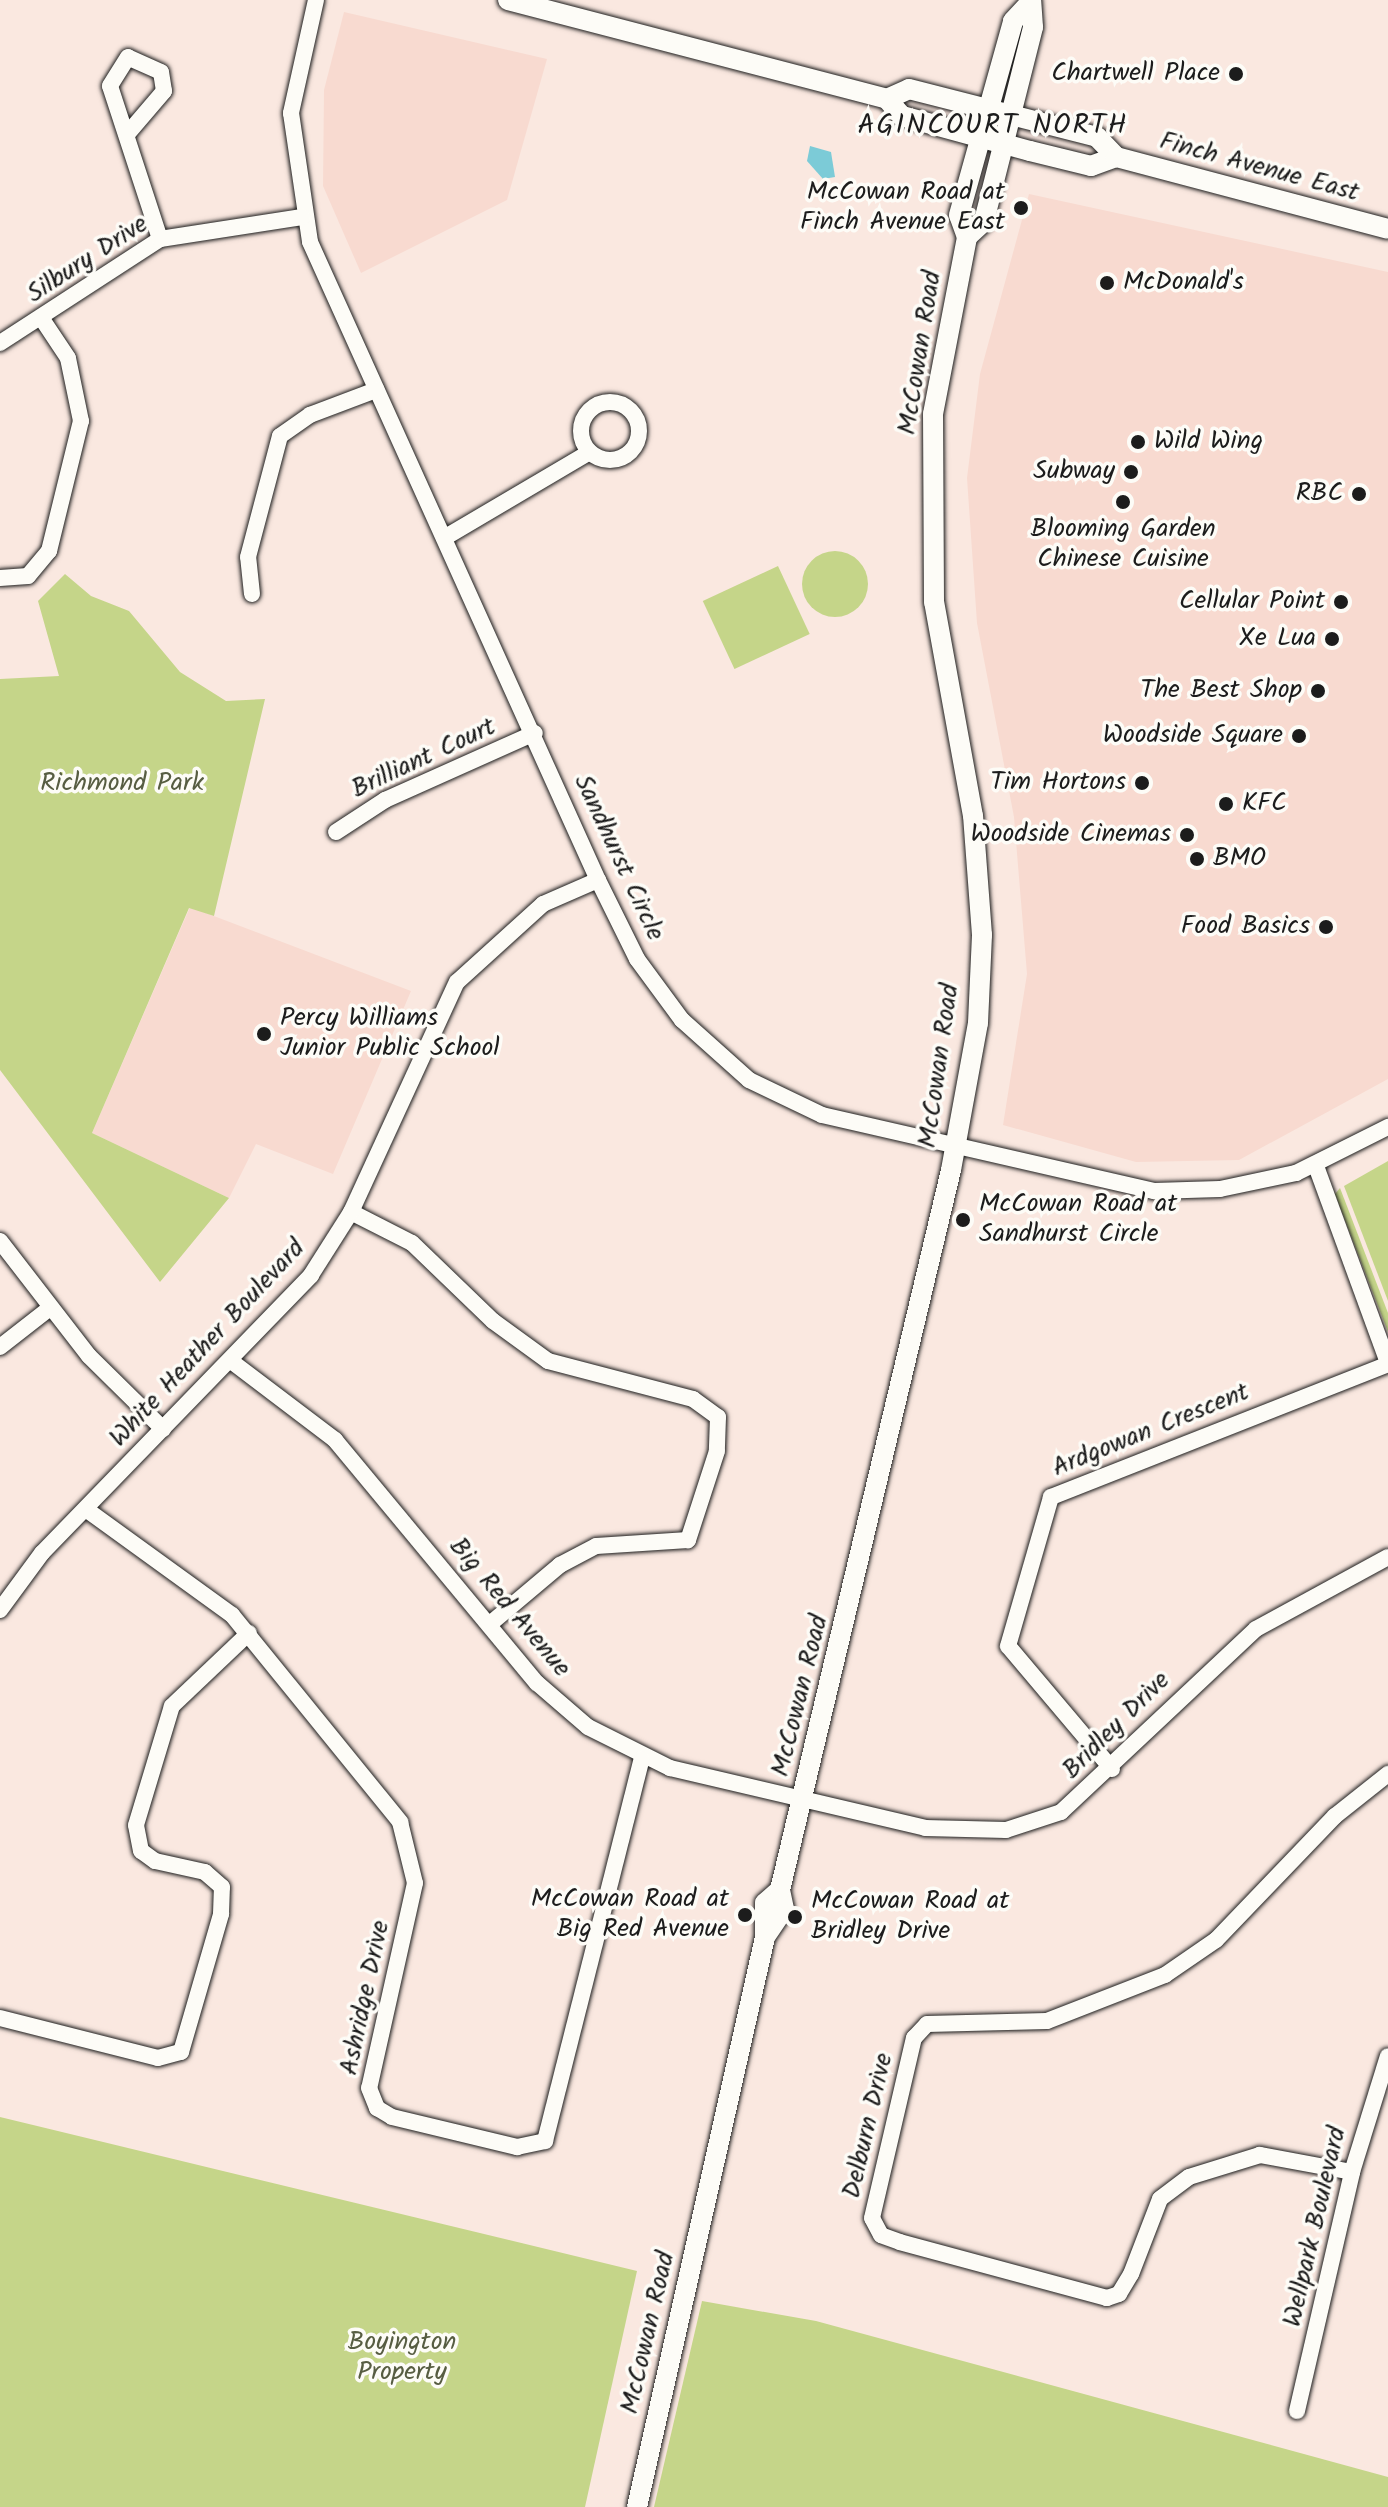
<!DOCTYPE html>
<html>
<head>
<meta charset="utf-8">
<style>
	body { margin:0 }
	#map { position:relative; width:1388px; height:2507px; overflow:hidden; background:#fae8e0; font-family:Kalam,sans-serif }
	div>[style] { position:absolute }
	[style*='--x'] { left:calc(var(--x)*1px); top:calc(var(--y)*1px); width:calc(var(--w)*1px); rotate:calc(var(--a)*1deg) }
	.built>* { inset:0; background:#f8dad0 }
	.green>* { inset:0; background:#c5d589; transform-origin:0 0 }
	.round { border-radius:50% }
	.water>* { inset:0; background:#7ccbd7 }
	.roads { filter:drop-shadow(0 0 2px #1c1c1c) drop-shadow(0 0 2px #1c1c1c) }
	.minor>* { height:16px; margin:-8px; padding:0 8px; transform-origin:8px; border-radius:8px; background:#fdfcf7 }
	.minor>.ring { margin:-8px; padding:0; box-sizing:content-box; background:none; border:16px solid #fdfcf7; border-radius:50% }
	.major>* { height:20px; margin:-10px; padding:0 10px; transform-origin:10px; border-radius:10px; background:#fdfcf7 }
	.dots>* { width:22px; height:22px; translate:-50% -50%; box-sizing:border-box; border:4px solid #fdfcf7; border-radius:50% }
	span { translate:-50% -50%; white-space:nowrap; text-align:center; line-height:1.15; -webkit-text-stroke:7px #fdfcf7; paint-order:stroke }
	.poi-label { font-size:26px; color:#1c1c1c }
	.right { translate:-100% -50%; text-align:right }
	.left { translate:0 -50%; text-align:left }
	.street-label { font-size:26px; color:#1c1c1c }
	.park-label { font-size:26px; color:#575d42 }
	.neighbourhood-label { font-size:28px; color:#1c1c1c; letter-spacing:2px }
</style>
</head>
<body>
<div id="map">
	<div class="built">
		<i style="clip-path:polygon(344px 12px,547px 59px,507px 200px,361px 273px,323px 186px,324px 90px)"></i>
		<i style="clip-path:polygon(1029px 194px,1388px 272px,1388px 1079px,1239px 1160px,1136px 1162px,1003px 1125px,1027px 974px,1014px 817px,977px 623px,967px 478px,980px 374px)"></i>
		<i style="clip-path:polygon(190px 907px,411px 991px,333px 1174px,256px 1144px,229px 1198px,92px 1133px)"></i>
	</div>
	<div class="green">
		<i class="round" style="left:802px;top:551px;width:66px;height:66px"></i>
		<i style="left:778px;top:566px;width:75px;height:83px;rotate:65deg"></i>
		<i style="clip-path:polygon(65px 574px,91px 596px,129px 611px,180px 672px,226px 701px,265px 699px,214px 916px,189px 908px,92px 1133px,229px 1198px,160px 1282px,0 1070px,0 679px,59px 676px,38px 601px)"></i>
		<i style="clip-path:polygon(1388px 1161px,1388px 1301px,1344px 1186px)"></i>
		<i style="clip-path:polygon(1340px 1188px,1388px 1313px,1388px 1332px,1335px 1194px)"></i>
		<i style="clip-path:polygon(0 2117px,637px 2271px,585px 2507px,0 2507px)"></i>
		<i style="clip-path:polygon(702px 2301px,816px 2321px,1388px 2477px,1388px 2507px,654px 2507px)"></i>
	</div>
	<div class="water">
		<i style="clip-path:polygon(810px 146px,831px 152px,835px 177px,823px 179px,807px 161px)"></i>
	</div>
	<div class="roads">
		<div class="minor">
			<i style="--x:316;--y:0;--w:116;--a:102.5"></i>
			<i style="--x:291;--y:113;--w:130;--a:81.6"></i>
			<i style="--x:310;--y:242;--w:700;--a:65.71"></i>
			<i style="--x:598;--y:880;--w:88;--a:63.7"></i>
			<i style="--x:637;--y:959;--w:76;--a:53.6"></i>
			<i style="--x:682;--y:1020;--w:90;--a:41.8"></i>
			<i style="--x:749;--y:1080;--w:81;--a:25.6"></i>
			<i style="--x:822;--y:1115;--w:341;--a:12.9"></i>
			<i style="--x:1154;--y:1191;--w:66;--a:-1.7"></i>
			<i style="--x:1220;--y:1189;--w:78;--a:-11.9"></i>
			<i style="--x:1296;--y:1173;--w:103;--a:-26.6"></i>
			<i style="--x:129;--y:132;--w:54;--a:-49.5"></i>
			<i style="--x:164;--y:91;--w:19;--a:-99"></i>
			<i style="--x:161;--y:72;--w:36;--a:-156"></i>
			<i style="--x:128;--y:57;--w:34;--a:122"></i>
			<i style="--x:110;--y:86;--w:161;--a:71.9"></i>
			<i style="--x:0;--y:343;--w:191;--a:-33"></i>
			<i style="--x:160;--y:239;--w:144;--a:-8.8"></i>
			<i class="ring" style="left:581px;top:402px;width:42px;height:42px"></i>
			<i style="--x:444;--y:538;--w:169;--a:-30.5"></i>
			<i style="--x:0;--y:578;--w:28;--a:-4"></i>
			<i style="--x:28;--y:576;--w:33;--a:-50"></i>
			<i style="--x:49;--y:551;--w:134;--a:-76.2"></i>
			<i style="--x:81;--y:421;--w:64;--a:-101.7"></i>
			<i style="--x:68;--y:358;--w:47;--a:-123.7"></i>
			<i style="--x:252;--y:594;--w:37;--a:-96"></i>
			<i style="--x:248;--y:557;--w:125;--a:-75.2"></i>
			<i style="--x:280;--y:436;--w:37;--a:-35"></i>
			<i style="--x:310;--y:415;--w:71;--a:-20.7"></i>
			<i style="--x:336;--y:832;--w:59;--a:-33.1"></i>
			<i style="--x:385;--y:800;--w:164;--a:-24.1"></i>
			<i style="--x:1316;--y:1166;--w:210;--a:69.9"></i>
			<i style="--x:351;--y:1212;--w:68;--a:26.9"></i>
			<i style="--x:412;--y:1243;--w:112;--a:43.9"></i>
			<i style="--x:493;--y:1321;--w:68;--a:36"></i>
			<i style="--x:548;--y:1361;--w:150;--a:14.7"></i>
			<i style="--x:693;--y:1399;--w:31;--a:36"></i>
			<i style="--x:718;--y:1417;--w:34;--a:92"></i>
			<i style="--x:717;--y:1451;--w:94;--a:108"></i>
			<i style="--x:688;--y:1540;--w:92;--a:176.3"></i>
			<i style="--x:596;--y:1546;--w:41;--a:152.2"></i>
			<i style="--x:560;--y:1565;--w:92;--a:139.9"></i>
			<i style="--x:0;--y:1241;--w:145;--a:52.3"></i>
			<i style="--x:89;--y:1356;--w:104;--a:44.6"></i>
			<i style="--x:0;--y:1347;--w:63;--a:-38"></i>
			<i style="--x:231;--y:1361;--w:131;--a:37.2"></i>
			<i style="--x:335;--y:1440;--w:316;--a:50.3"></i>
			<i style="--x:537;--y:1683;--w:67;--a:40.8"></i>
			<i style="--x:588;--y:1727;--w:92;--a:26.6"></i>
			<i style="--x:670;--y:1768;--w:262;--a:13.2"></i>
			<i style="--x:925;--y:1828;--w:81;--a:1.4"></i>
			<i style="--x:1006;--y:1830;--w:58;--a:-18.1"></i>
			<i style="--x:1061;--y:1812;--w:267;--a:-43.2"></i>
			<i style="--x:1256;--y:1629;--w:150;--a:-28.6"></i>
			<i style="--x:87;--y:1510;--w:179;--a:35.9"></i>
			<i style="--x:232;--y:1615;--w:267;--a:50.9"></i>
			<i style="--x:400;--y:1822;--w:63;--a:76.2"></i>
			<i style="--x:415;--y:1883;--w:210;--a:102.6"></i>
			<i style="--x:369;--y:2088;--w:22;--a:68"></i>
			<i style="--x:377;--y:2108;--w:17;--a:31"></i>
			<i style="--x:392;--y:2117;--w:129;--a:13.5"></i>
			<i style="--x:517;--y:2147;--w:29;--a:-12"></i>
			<i style="--x:545;--y:2141;--w:394;--a:-75.8"></i>
			<i style="--x:0;--y:1610;--w:71;--a:-53.6"></i>
			<i style="--x:42;--y:1553;--w:387;--a:-45.9"></i>
			<i style="--x:311;--y:1275;--w:75;--a:-57.6"></i>
			<i style="--x:351;--y:1212;--w:253;--a:-65.3"></i>
			<i style="--x:457;--y:982;--w:116;--a:-42.2"></i>
			<i style="--x:543;--y:904;--w:60;--a:-23.6"></i>
			<i style="--x:1112;--y:1769;--w:161;--a:-130.2"></i>
			<i style="--x:1008;--y:1646;--w:155;--a:-73.9"></i>
			<i style="--x:1051;--y:1497;--w:362;--a:-21.5"></i>
			<i style="--x:0;--y:2018;--w:163;--a:14.2"></i>
			<i style="--x:158;--y:2058;--w:24;--a:-15"></i>
			<i style="--x:181;--y:2052;--w:144;--a:-73.8"></i>
			<i style="--x:221;--y:1914;--w:27;--a:-88"></i>
			<i style="--x:222;--y:1887;--w:23;--a:-139"></i>
			<i style="--x:205;--y:1872;--w:51;--a:-167.6"></i>
			<i style="--x:155;--y:1861;--w:17;--a:-144"></i>
			<i style="--x:141;--y:1851;--w:26;--a:-101"></i>
			<i style="--x:136;--y:1825;--w:124;--a:-73.2"></i>
			<i style="--x:172;--y:1706;--w:106;--a:-43.5"></i>
			<i style="--x:1352;--y:2172;--w:94;--a:-169.5"></i>
			<i style="--x:1260;--y:2155;--w:74;--a:162.8"></i>
			<i style="--x:1189;--y:2177;--w:36;--a:143"></i>
			<i style="--x:1160;--y:2199;--w:80;--a:111.1"></i>
			<i style="--x:1131;--y:2274;--w:23;--a:121"></i>
			<i style="--x:1119;--y:2294;--w:13;--a:162"></i>
			<i style="--x:1107;--y:2298;--w:214;--a:-164.9"></i>
			<i style="--x:900;--y:2242;--w:20;--a:-160"></i>
			<i style="--x:881;--y:2235;--w:19;--a:-118"></i>
			<i style="--x:872;--y:2218;--w:185;--a:-76.9"></i>
			<i style="--x:914;--y:2038;--w:19;--a:-47"></i>
			<i style="--x:927;--y:2024;--w:120;--a:-1.4"></i>
			<i style="--x:1047;--y:2021;--w:127;--a:-21.3"></i>
			<i style="--x:1165;--y:1975;--w:62;--a:-34.5"></i>
			<i style="--x:1216;--y:1940;--w:172;--a:-46.2"></i>
			<i style="--x:1335;--y:1816;--w:68;--a:-38.4"></i>
			<i style="--x:1297;--y:2411;--w:245;--a:-77"></i>
			<i style="--x:1352;--y:2172;--w:121;--a:-72.8"></i>
		</div>
		<div class="major">
			<i style="--x:508;--y:0;--w:392;--a:14.6"></i>
			<i style="--x:887;--y:99;--w:23;--a:49"></i>
			<i style="--x:902;--y:116;--w:133;--a:15.3"></i>
			<i style="--x:1030;--y:151;--w:63;--a:13.8"></i>
			<i style="--x:1091;--y:166;--w:27;--a:-20"></i>
			<i style="--x:887;--y:99;--w:24;--a:-24"></i>
			<i style="--x:909;--y:89;--w:194;--a:14.3"></i>
			<i style="--x:1097;--y:137;--w:28;--a:46"></i>
			<i style="--x:1116;--y:157;--w:281;--a:14.8"></i>
			<i style="--x:967;--y:237;--w:23;--a:-43"></i>
			<i style="--x:984;--y:221;--w:200;--a:-75.8"></i>
			<i style="--x:1033;--y:27;--w:27;--a:-94"></i>
			<i style="--x:765;--y:1937;--w:34;--a:-90"></i>
			<i style="--x:765;--y:1903;--w:20;--a:-41"></i>
			<i style="--x:637;--y:2507;--w:584;--a:-77.34"></i>
			<i style="--x:765;--y:1937;--w:34;--a:-56"></i>
			<i style="--x:784;--y:1909;--w:19;--a:-102"></i>
			<i style="--x:780;--y:1890;--w:740;--a:-76.64"></i>
			<i style="--x:951;--y:1170;--w:149;--a:-79.6"></i>
			<i style="--x:978;--y:1023;--w:88;--a:-87.4"></i>
			<i style="--x:982;--y:935;--w:119;--a:-94.3"></i>
			<i style="--x:973;--y:816;--w:218;--a:-100.3"></i>
			<i style="--x:934;--y:602;--w:188;--a:-90.3"></i>
			<i style="--x:933;--y:414;--w:180;--a:-79.1"></i>
			<i style="--x:967;--y:237;--w:23;--a:-110"></i>
			<i style="--x:959;--y:215;--w:201;--a:-74.4"></i>
			<i style="--x:1013;--y:21;--w:25;--a:-47"></i>
		</div>
	</div>
	<div class="dots">
		<i style="left:1236px;top:74px;background:#1c1c1c"></i>
		<i style="left:1021px;top:208px;background:#1c1c1c"></i>
		<i style="left:1107px;top:283px;background:#1c1c1c"></i>
		<i style="left:1138px;top:442px;background:#1c1c1c"></i>
		<i style="left:1131px;top:472px;background:#1c1c1c"></i>
		<i style="left:1359px;top:494px;background:#1c1c1c"></i>
		<i style="left:1123px;top:502px;background:#1c1c1c"></i>
		<i style="left:1341px;top:602px;background:#1c1c1c"></i>
		<i style="left:1332px;top:639px;background:#1c1c1c"></i>
		<i style="left:1318px;top:691px;background:#1c1c1c"></i>
		<i style="left:1299px;top:736px;background:#1c1c1c"></i>
		<i style="left:1142px;top:783px;background:#1c1c1c"></i>
		<i style="left:1226px;top:804px;background:#1c1c1c"></i>
		<i style="left:1187px;top:835px;background:#1c1c1c"></i>
		<i style="left:1197px;top:859px;background:#1c1c1c"></i>
		<i style="left:1326px;top:927px;background:#1c1c1c"></i>
		<i style="left:264px;top:1034px;background:#1c1c1c"></i>
		<i style="left:963px;top:1220px;background:#1c1c1c"></i>
		<i style="left:745px;top:1915px;background:#1c1c1c"></i>
		<i style="left:795px;top:1917px;background:#1c1c1c"></i>
	</div>
	<div class="poi-label">
		<span class="right" style="left:1220px;top:74px">Chartwell Place</span>
		<span class="right" style="left:1005px;top:208px">McCowan Road at<br>Finch Avenue East</span>
		<span class="left" style="left:1123px;top:283px">McDonald's</span>
		<span class="left" style="left:1154px;top:442px">Wild Wing</span>
		<span class="right" style="left:1115px;top:472px">Subway</span>
		<span class="right" style="left:1343px;top:494px">RBC</span>
		<span style="left:1123px;top:545px">Blooming Garden<br>Chinese Cuisine</span>
		<span class="right" style="left:1325px;top:602px">Cellular Point</span>
		<span class="right" style="left:1316px;top:639px">Xe Lua</span>
		<span class="right" style="left:1302px;top:691px">The Best Shop</span>
		<span class="right" style="left:1283px;top:736px">Woodside Square</span>
		<span class="right" style="left:1126px;top:783px">Tim Hortons</span>
		<span class="left" style="left:1242px;top:804px">KFC</span>
		<span class="right" style="left:1171px;top:835px">Woodside Cinemas</span>
		<span class="left" style="left:1213px;top:859px">BMO</span>
		<span class="right" style="left:1310px;top:927px">Food Basics</span>
		<span class="left" style="left:280px;top:1034px">Percy Williams<br>Junior Public School</span>
		<span class="left" style="left:979px;top:1220px">McCowan Road at<br>Sandhurst Circle</span>
		<span class="right" style="left:729px;top:1915px">McCowan Road at<br>Big Red Avenue</span>
		<span class="left" style="left:811px;top:1917px">McCowan Road at<br>Bridley Drive</span>
	</div>
	<div class="street-label">
		<span style="left:1259px;top:168px;rotate:15deg">Finch Avenue East</span>
		<span style="left:88px;top:260px;rotate:-33deg">Silbury Drive</span>
		<span style="left:921px;top:353px;rotate:-81deg">McCowan Road</span>
		<span style="left:424px;top:759px;rotate:-25deg">Brilliant Court</span>
		<span style="left:618px;top:858px;rotate:65deg">Sandhurst Circle</span>
		<span style="left:940px;top:1066px;rotate:-82deg">McCowan Road</span>
		<span style="left:208px;top:1344px;rotate:-47deg">White Heather Boulevard</span>
		<span style="left:1151px;top:1431px;rotate:-22deg">Ardgowan Crescent</span>
		<span style="left:509px;top:1608px;rotate:50deg">Big Red Avenue</span>
		<span style="left:801px;top:1696px;rotate:-76deg">McCowan Road</span>
		<span style="left:1117px;top:1726px;rotate:-45deg">Bridley Drive</span>
		<span style="left:366px;top:1998px;rotate:-78deg">Ashridge Drive</span>
		<span style="left:869px;top:2126px;rotate:-77deg">Delburn Drive</span>
		<span style="left:1316px;top:2227px;rotate:-77deg">Wellpark Boulevard</span>
		<span style="left:649px;top:2333px;rotate:-77deg">McCowan Road</span>
	</div>
	<div class="park-label">
		<span style="left:122px;top:784px">Richmond Park</span>
		<span style="left:402px;top:2358px">Boyington<br>Property</span>
	</div>
	<div class="neighbourhood-label">
		<span style="left:993px;top:126px">AGINCOURT NORTH</span>
	</div>
</div>
</body>
</html>
